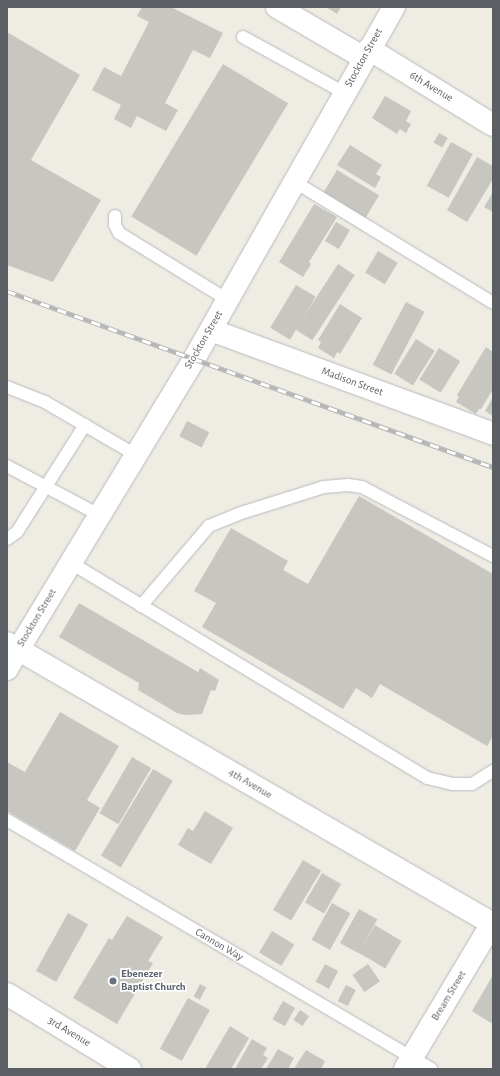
<!DOCTYPE html>
<html>
<head>
<meta charset="utf-8">
<style>
	body { margin:0 }
	#map { position:relative; width:500px; height:1076px; overflow:hidden; background:#eeece3; font-family:"Alegreya Sans",sans-serif }
	div>[style] { position:absolute }
	[style*='--x'] { left:calc(var(--x)*1px); top:calc(var(--y)*1px); width:calc(var(--w)*1px); rotate:calc(var(--a)*1deg) }
	.building>* { inset:0; background:#c8c6c0; transform-origin:0 0 }
	.roads { filter:drop-shadow(0 0 1px #b8babf) drop-shadow(0 0 1px #b8babf) }
	.lane>* { height:12px; margin:-6px; padding:0 6px; transform-origin:6px; border-radius:6px; background:#fff }
	.street>* { height:22px; margin:-11px; padding:0 11px; transform-origin:11px; border-radius:11px; background:#fff }
	.secondary>* { height:22px; margin:-11px; padding:0 11px; transform-origin:11px; border-radius:11px; background:#fff }
	.rail>* { height:4.5px; margin-top:-2.25px; transform-origin:0; background:repeating-linear-gradient(90deg,#fff 0 9px,#b4b5b5 0 18px); box-sizing:border-box; border-block:1px solid #b4b5b5 }
	.dots>* { width:11px; height:11px; translate:-50% -50%; box-sizing:border-box; border:2px solid #fff; border-radius:50% }
	span { translate:-50% -50%; white-space:nowrap; text-align:center; line-height:1.15; -webkit-text-stroke:3.5px #fff; paint-order:stroke }
	.street-label { font-size:11px; color:#5b5e63 }
	.worship-label { font-size:11px; color:#5b616d; font-weight:700 }
	.left { translate:0 -50%; text-align:left }
	.frame { position:absolute; inset:0; border:8px solid #5b5e63; pointer-events:none }
</style>
</head>
<body>
<div id="map">
	<div class="building">
		<i style="clip-path:polygon(142px 7px,171px 7px,223px 33px,210px 58px,193px 50px,165px 103px,178px 110px,166px 131px,137px 116px,131px 128px,114px 119px,121px 105px,92px 90px,104px 67px,121px 76px,149px 22px,137px 16px)"></i>
		<i style="clip-path:polygon(326px 7px,341px 7px,337px 14px)"></i>
		<i style="clip-path:polygon(7px 32px,80px 75px,31px 160px,101px 200px,53px 282px,7px 265px)"></i>
		<i style="left:223px;top:64px;width:76px;height:178px;rotate:31deg"></i>
		<i style="clip-path:polygon(385px 96px,411px 111px,406px 121px,411px 124px,406px 133px,400px 129px,397px 134px,372px 118px)"></i>
		<i style="left:439px;top:133px;width:10px;height:11px;rotate:29deg"></i>
		<i style="left:451px;top:142px;width:25px;height:50px;rotate:29deg"></i>
		<i style="clip-path:polygon(350px 145px,382px 165px,376px 174px,381px 177px,375px 188px,337px 165px)"></i>
		<i style="clip-path:polygon(477px 157px,493px 166px,493px 179px,467px 222px,447px 210px)"></i>
		<i style="left:337px;top:170px;width:49px;height:27px;rotate:31deg"></i>
		<i style="clip-path:polygon(493px 192px,493px 212px,484px 207px)"></i>
		<i style="clip-path:polygon(314px 204px,337px 217px,309px 262px,311px 264px,303px 277px,279px 262px)"></i>
		<i style="left:336px;top:222px;width:16px;height:22px;rotate:30deg"></i>
		<i style="left:378px;top:251px;width:23px;height:25px;rotate:31deg"></i>
		<i style="left:338px;top:264px;width:20px;height:78px;rotate:33deg"></i>
		<i style="left:296px;top:285px;width:23px;height:50px;rotate:31deg"></i>
		<i style="left:406px;top:302px;width:21px;height:71px;rotate:28deg"></i>
		<i style="clip-path:polygon(340px 304px,362px 318px,340px 354px,337px 352px,334px 358px,318px 348px,321px 342px,318px 340px)"></i>
		<i style="left:416px;top:339px;width:22px;height:41px;rotate:32deg"></i>
		<i style="clip-path:polygon(486px 347px,493px 352px,493px 389px,481px 409px,479px 409px,476px 414px,456px 402px,459px 397px,457px 395px)"></i>
		<i style="left:439px;top:348px;width:25px;height:37px;rotate:32deg"></i>
		<i style="clip-path:polygon(493px 397px,493px 416px,485px 411px)"></i>
		<i style="left:187px;top:421px;width:25px;height:17px;rotate:27deg"></i>
		<i style="clip-path:polygon(359px 496px,493px 574px,493px 736px,487px 746px,380px 684px,372px 698px,356px 688px,343px 709px,202px 627px,216px 603px,194px 591px,231px 528px,288px 561px,283px 570px,308px 584px)"></i>
		<i style="clip-path:polygon(79px 603px,198px 672px,200px 668px,219px 680px,215px 691px,211px 690px,202px 714px,185px 715px,177px 713px,138px 690px,139px 683px,59px 637px)"></i>
		<i style="clip-path:polygon(60px 712px,119px 746px,87px 800px,100px 808px,75px 851px,7px 811px,7px 762px,25px 772px)"></i>
		<i style="left:132px;top:757px;width:22px;height:65px;rotate:30deg"></i>
		<i style="left:153px;top:769px;width:23px;height:101px;rotate:31deg"></i>
		<i style="clip-path:polygon(205px 811px,233px 828px,211px 864px,178px 845px,188px 828px,193px 831px)"></i>
		<i style="left:303px;top:860px;width:21px;height:58px;rotate:31deg"></i>
		<i style="left:322px;top:873px;width:22px;height:34px;rotate:30deg"></i>
		<i style="left:332px;top:903px;width:21px;height:42px;rotate:29deg"></i>
		<i style="left:359px;top:909px;width:21px;height:39px;rotate:29deg"></i>
		<i style="left:68px;top:913px;width:23px;height:66px;rotate:29deg"></i>
		<i style="clip-path:polygon(127px 916px,163px 937px,148px 961px,153px 963px,117px 1024px,73px 998px,109px 938px,112px 940px)"></i>
		<i style="left:375px;top:925px;width:31px;height:32px;rotate:31deg"></i>
		<i style="left:272px;top:931px;width:26px;height:25px;rotate:31deg"></i>
		<i style="left:325px;top:964px;width:15px;height:20px;rotate:28deg"></i>
		<i style="left:368px;top:964px;width:21px;height:19px;rotate:55deg"></i>
		<i style="clip-path:polygon(493px 975px,493px 1020px,491px 1023px,472px 1011px)"></i>
		<i style="left:200px;top:984px;width:7px;height:14px;rotate:27deg"></i>
		<i style="left:346px;top:985px;width:11px;height:18px;rotate:27deg"></i>
		<i style="left:188px;top:998px;width:25px;height:58px;rotate:29deg"></i>
		<i style="left:283px;top:1001px;width:14px;height:21px;rotate:30deg"></i>
		<i style="left:300px;top:1010px;width:11px;height:12px;rotate:34deg"></i>
		<i style="clip-path:polygon(230px 1026px,249px 1038px,231px 1069px,205px 1069px)"></i>
		<i style="clip-path:polygon(252px 1039px,267px 1048px,263px 1055px,268px 1058px,261px 1069px,235px 1069px)"></i>
		<i style="clip-path:polygon(278px 1049px,294px 1058px,288px 1069px,266px 1069px)"></i>
		<i style="clip-path:polygon(306px 1050px,325px 1061px,321px 1069px,294px 1069px)"></i>
	</div>
	<div class="roads">
		<div class="lane">
			<i style="--x:243;--y:37;--w:116;--a:28.8"></i>
			<i style="--x:295;--y:182;--w:232;--a:31.4"></i>
			<i style="--x:115;--y:216;--w:9;--a:90"></i>
			<i style="--x:115;--y:225;--w:9;--a:63"></i>
			<i style="--x:119;--y:233;--w:128;--a:31.6"></i>
			<i style="--x:7;--y:387;--w:41;--a:21.5"></i>
			<i style="--x:45;--y:402;--w:105;--a:30.2"></i>
			<i style="--x:7;--y:466;--w:104;--a:28"></i>
			<i style="--x:7;--y:539;--w:12;--a:-35"></i>
			<i style="--x:17;--y:532;--w:127;--a:-57.6"></i>
			<i style="--x:71;--y:563;--w:416;--a:31.1"></i>
			<i style="--x:427;--y:778;--w:26;--a:13"></i>
			<i style="--x:452;--y:784;--w:20;--a:0"></i>
			<i style="--x:472;--y:784;--w:25;--a:-32"></i>
			<i style="--x:141;--y:606;--w:105;--a:-49.6"></i>
			<i style="--x:209;--y:526;--w:31;--a:-22"></i>
			<i style="--x:238;--y:514;--w:90;--a:-17.4"></i>
			<i style="--x:324;--y:487;--w:24;--a:-5"></i>
			<i style="--x:348;--y:485;--w:14;--a:8"></i>
			<i style="--x:362;--y:487;--w:148;--a:27.8"></i>
			<i style="--x:7;--y:820;--w:492;--a:30.4"></i>
		</div>
		<div class="street">
			<i style="--x:277;--y:7;--w:101;--a:30.4"></i>
			<i style="--x:369;--y:49;--w:145;--a:31.5"></i>
			<i style="--x:211;--y:330;--w:301;--a:20.2"></i>
			<i style="--x:7;--y:669;--w:22;--a:-60"></i>
			<i style="--x:7;--y:994;--w:144;--a:31.4"></i>
			<i style="--x:405;--y:1069;--w:171;--a:-59.1"></i>
		</div>
		<div class="secondary">
			<i style="--x:7;--y:643;--w:561;--a:30.04"></i>
			<i style="--x:18;--y:650;--w:340;--a:-58.8"></i>
			<i style="--x:194;--y:359;--w:405;--a:-60.4"></i>
		</div>
	</div>
	<div class="rail">
		<i style="--x:7;--y:291;--w:517;--a:19.91"></i>
	</div>
	<div class="dots">
		<i style="left:113px;top:981px;background:#6b7280"></i>
	</div>
	<div class="street-label">
		<span style="left:364px;top:58px;rotate:-61deg">Stockton Street</span>
		<span style="left:431px;top:87px;rotate:31deg">6th Avenue</span>
		<span style="left:204px;top:340px;rotate:-60deg">Stockton Street</span>
		<span style="left:352px;top:382px;rotate:20deg">Madison Street</span>
		<span style="left:37px;top:618px;rotate:-59deg">Stockton Street</span>
		<span style="left:250px;top:784px;rotate:30deg">4th Avenue</span>
		<span style="left:219px;top:945px;rotate:30deg">Cannon Way</span>
		<span style="left:449px;top:996px;rotate:-59deg">Bream Street</span>
		<span style="left:69px;top:1032px;rotate:31deg">3rd Avenue</span>
	</div>
	<div class="worship-label">
		<span class="left" style="left:121px;top:981px">Ebenezer<br>Baptist Church</span>
	</div>
	<div class="frame"></div>
</div>
</body>
</html>
